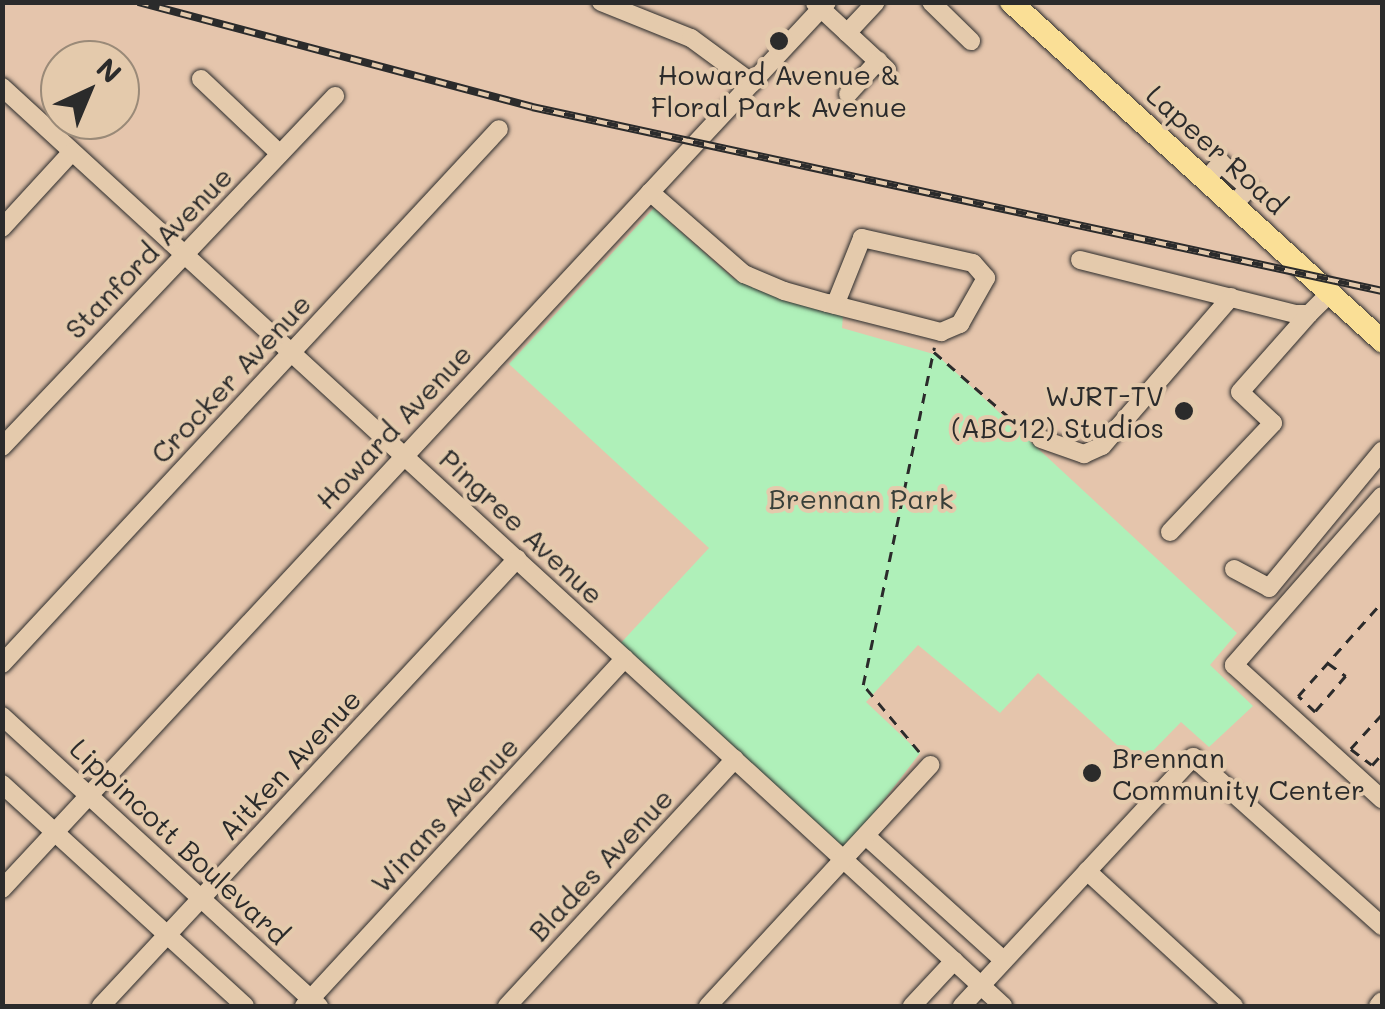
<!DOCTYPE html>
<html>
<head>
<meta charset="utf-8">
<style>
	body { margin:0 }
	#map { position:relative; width:1385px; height:1009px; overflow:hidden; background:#e5c5ac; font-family:Mali,sans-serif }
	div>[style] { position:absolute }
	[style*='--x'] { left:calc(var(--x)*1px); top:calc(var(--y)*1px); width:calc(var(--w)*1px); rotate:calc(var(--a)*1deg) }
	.green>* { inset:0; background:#aff0b9 }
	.path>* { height:2.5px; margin-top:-1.25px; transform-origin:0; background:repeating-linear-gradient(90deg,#2b2b2b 0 10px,transparent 0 18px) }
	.roads { filter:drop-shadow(0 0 2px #2b2b2b) drop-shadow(0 0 2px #2b2b2b) }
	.minor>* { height:18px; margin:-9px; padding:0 9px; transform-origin:9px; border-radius:9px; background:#e4caac }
	.major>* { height:22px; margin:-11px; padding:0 11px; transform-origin:11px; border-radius:11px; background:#fadf96 }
	.rail>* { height:8px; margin-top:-4px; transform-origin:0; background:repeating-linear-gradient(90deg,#e4caac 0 11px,#2b2b2b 0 22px); box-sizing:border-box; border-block:2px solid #2b2b2b }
	.dots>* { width:28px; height:28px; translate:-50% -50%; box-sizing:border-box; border:5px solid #e4caac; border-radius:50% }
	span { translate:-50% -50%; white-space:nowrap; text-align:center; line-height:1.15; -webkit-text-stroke:8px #e4caac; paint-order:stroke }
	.poi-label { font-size:28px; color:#2b2b2b }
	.right { translate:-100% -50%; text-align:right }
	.left { translate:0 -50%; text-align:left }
	.street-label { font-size:28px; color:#2b2b2b }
	.park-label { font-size:28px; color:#383f39 }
	.frame { position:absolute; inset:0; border:5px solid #2b2b2b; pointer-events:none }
	.north { position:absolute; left:40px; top:40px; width:100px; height:100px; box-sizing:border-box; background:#e4caac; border:2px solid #9a8a78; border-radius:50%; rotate:44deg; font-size:28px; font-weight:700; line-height:40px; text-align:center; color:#2b2b2b }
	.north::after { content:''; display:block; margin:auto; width:35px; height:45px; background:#2b2b2b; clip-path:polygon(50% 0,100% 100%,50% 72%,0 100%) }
</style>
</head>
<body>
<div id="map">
	<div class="green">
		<i style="clip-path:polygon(654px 208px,733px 278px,843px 315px,842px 328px,937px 355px,1237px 633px,1210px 665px,1253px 706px,1209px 747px,1181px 722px,1139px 765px,1038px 673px,1000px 713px,918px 645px,866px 702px,920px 753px,844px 852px,618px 646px,709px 548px,509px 364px)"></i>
	</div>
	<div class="path">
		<i style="--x:934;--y:352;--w:122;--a:41"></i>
		<i style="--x:1328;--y:663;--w:22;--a:36"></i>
		<i style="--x:1346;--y:676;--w:48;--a:130.7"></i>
		<i style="--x:1315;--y:712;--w:23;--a:-137"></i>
		<i style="--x:1298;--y:696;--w:126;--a:-48.2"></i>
		<i style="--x:1382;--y:715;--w:46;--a:132.4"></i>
		<i style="--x:1351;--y:749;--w:26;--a:37"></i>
		<i style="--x:1372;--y:765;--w:15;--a:-48"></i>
		<i style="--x:919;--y:752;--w:87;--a:-129.9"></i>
		<i style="--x:863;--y:685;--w:345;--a:-78.1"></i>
	</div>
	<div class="roads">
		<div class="minor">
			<i style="--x:601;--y:2;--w:97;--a:21.8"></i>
			<i style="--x:691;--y:38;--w:76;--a:36.4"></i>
			<i style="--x:931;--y:2;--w:56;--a:44.3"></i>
			<i style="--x:815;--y:3;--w:98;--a:42.9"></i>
			<i style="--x:847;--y:33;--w:42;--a:-46.9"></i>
			<i style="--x:201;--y:79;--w:108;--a:43.5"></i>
			<i style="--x:2;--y:87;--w:1359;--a:42.55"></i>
			<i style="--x:848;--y:94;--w:45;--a:-47.7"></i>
			<i style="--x:1206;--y:180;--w:23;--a:-49"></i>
			<i style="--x:1221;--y:163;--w:38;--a:42"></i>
			<i style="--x:1249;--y:188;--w:23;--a:133"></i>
			<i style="--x:650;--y:192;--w:125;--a:41.1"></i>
			<i style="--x:744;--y:274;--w:43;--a:23"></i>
			<i style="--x:784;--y:291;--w:45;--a:15.6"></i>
			<i style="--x:827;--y:303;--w:118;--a:14.3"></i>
			<i style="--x:941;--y:332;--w:21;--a:-23"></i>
			<i style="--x:960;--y:324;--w:53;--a:-60.5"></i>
			<i style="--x:986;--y:278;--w:20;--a:-131"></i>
			<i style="--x:973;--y:263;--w:114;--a:-167.3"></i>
			<i style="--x:862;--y:238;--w:72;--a:111.9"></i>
			<i style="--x:2;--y:228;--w:103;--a:-47.4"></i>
			<i style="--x:1080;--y:260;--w:222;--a:14.1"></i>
			<i style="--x:1295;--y:314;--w:14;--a:0"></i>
			<i style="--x:1309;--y:314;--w:30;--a:-45"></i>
			<i style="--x:1041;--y:439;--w:46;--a:19.2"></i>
			<i style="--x:1084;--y:454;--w:20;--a:-24"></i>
			<i style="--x:1102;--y:446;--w:197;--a:-49.1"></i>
			<i style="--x:2;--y:447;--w:484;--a:-46.5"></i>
			<i style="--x:1382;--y:496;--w:225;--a:131.2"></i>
			<i style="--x:1234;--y:665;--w:200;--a:42.2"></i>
			<i style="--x:1170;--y:532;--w:150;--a:-46.6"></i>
			<i style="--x:1273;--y:423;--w:45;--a:-136.8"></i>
			<i style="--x:1240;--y:392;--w:104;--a:-48.5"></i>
			<i style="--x:1234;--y:569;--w:40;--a:28"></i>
			<i style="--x:1269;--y:588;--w:178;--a:-50.5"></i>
			<i style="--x:2;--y:664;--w:730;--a:-47.11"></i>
			<i style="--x:2;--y:716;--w:430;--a:42.5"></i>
			<i style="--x:2;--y:784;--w:329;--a:42.4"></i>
			<i style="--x:866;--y:836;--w:185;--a:42.1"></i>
			<i style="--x:1087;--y:871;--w:200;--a:42.6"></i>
			<i style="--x:2;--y:889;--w:1211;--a:-47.07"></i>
			<i style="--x:101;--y:1006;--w:611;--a:-47.06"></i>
			<i style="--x:304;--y:1006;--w:473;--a:-47.3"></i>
			<i style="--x:507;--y:1006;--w:336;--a:-47.3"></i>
			<i style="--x:708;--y:1006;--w:328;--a:-47.3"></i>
			<i style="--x:912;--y:1006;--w:62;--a:-47"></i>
			<i style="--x:962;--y:1006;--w:340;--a:-47.1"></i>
			<i style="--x:1193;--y:757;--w:254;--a:41.8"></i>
			<i style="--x:1378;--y:1006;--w:6;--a:-51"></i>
		</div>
		<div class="major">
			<i style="--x:1011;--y:2;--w:503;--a:42.42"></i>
		</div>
	</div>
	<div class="rail">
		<i style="--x:138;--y:2;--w:408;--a:14.9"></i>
		<i style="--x:532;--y:107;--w:870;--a:12.21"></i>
	</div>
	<div class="dots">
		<i style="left:779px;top:41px;background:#2b2b2b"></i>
		<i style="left:1184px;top:411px;background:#2b2b2b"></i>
		<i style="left:1092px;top:773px;background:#2b2b2b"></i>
	</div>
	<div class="poi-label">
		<span style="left:779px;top:90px">Howard Avenue &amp;<br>Floral Park Avenue</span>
		<span class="right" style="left:1164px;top:411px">WJRT-TV<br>(ABC12) Studios</span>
		<span class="left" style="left:1112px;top:773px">Brennan<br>Community Center</span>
	</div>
	<div class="street-label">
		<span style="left:1217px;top:149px;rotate:42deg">Lapeer Road</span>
		<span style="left:148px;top:252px;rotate:-46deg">Stanford Avenue</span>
		<span style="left:230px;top:378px;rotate:-47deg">Crocker Avenue</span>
		<span style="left:393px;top:426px;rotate:-47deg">Howard Avenue</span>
		<span style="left:522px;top:526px;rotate:43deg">Pingree Avenue</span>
		<span style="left:289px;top:764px;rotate:-47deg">Aitken Avenue</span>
		<span style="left:444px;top:814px;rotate:-47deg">Winans Avenue</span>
		<span style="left:180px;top:841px;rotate:43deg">Lippincott Boulevard</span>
		<span style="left:600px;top:864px;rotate:-47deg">Blades Avenue</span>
	</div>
	<div class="park-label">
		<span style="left:861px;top:498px">Brennan Park</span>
	</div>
	<div class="frame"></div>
	<div class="north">N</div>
</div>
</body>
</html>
